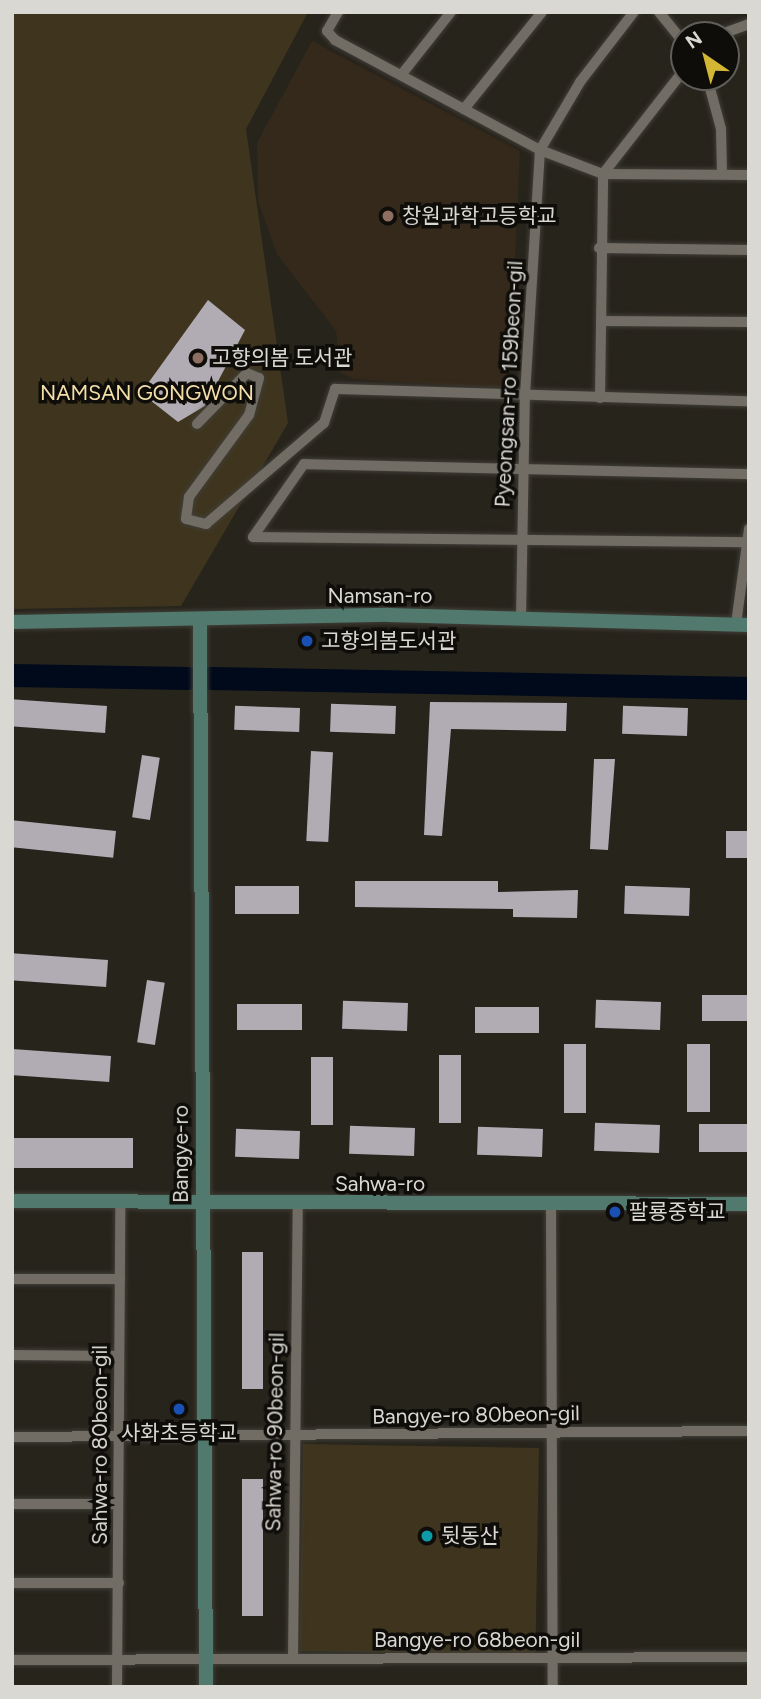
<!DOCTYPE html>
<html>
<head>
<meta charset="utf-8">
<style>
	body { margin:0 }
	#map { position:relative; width:761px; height:1699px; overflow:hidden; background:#27241c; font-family:Figtree,"Noto Sans KR",sans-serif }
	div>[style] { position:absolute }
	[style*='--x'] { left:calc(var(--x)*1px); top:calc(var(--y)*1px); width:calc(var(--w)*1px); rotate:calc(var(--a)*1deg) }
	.education>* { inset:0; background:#34291a }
	.green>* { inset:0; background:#3f351e; transform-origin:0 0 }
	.river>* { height:23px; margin:-11.5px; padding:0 11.5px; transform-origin:11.5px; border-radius:11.5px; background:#010a1b }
	.building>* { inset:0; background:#b1abb4; transform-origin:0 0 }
	.roads { filter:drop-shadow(0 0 2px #403e38) drop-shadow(0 0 2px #403e38) }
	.street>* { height:10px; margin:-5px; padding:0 5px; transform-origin:5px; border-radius:5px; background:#716d64 }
	.secondary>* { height:14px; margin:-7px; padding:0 7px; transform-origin:7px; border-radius:7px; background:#51796d }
	.dots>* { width:19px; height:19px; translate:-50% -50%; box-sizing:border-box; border:4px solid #0f0d0a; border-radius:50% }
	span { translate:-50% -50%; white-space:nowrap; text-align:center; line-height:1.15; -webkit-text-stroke:7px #0f0d0a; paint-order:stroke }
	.poi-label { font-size:21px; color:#dad8d2 }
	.left { translate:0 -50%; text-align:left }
	.street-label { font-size:21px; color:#dad8d2 }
	.park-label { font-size:21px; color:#f4dea9 }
	.frame { position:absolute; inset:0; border:14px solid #dad8d2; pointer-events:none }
	.north { position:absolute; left:670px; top:21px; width:70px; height:70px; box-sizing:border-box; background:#0f0d0a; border:2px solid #605e5a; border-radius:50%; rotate:325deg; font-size:19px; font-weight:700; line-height:28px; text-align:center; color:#dad8d2 }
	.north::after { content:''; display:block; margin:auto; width:24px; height:32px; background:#d4b635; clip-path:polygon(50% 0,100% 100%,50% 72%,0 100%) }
</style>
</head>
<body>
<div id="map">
	<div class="education">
		<i style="clip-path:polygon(312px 41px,520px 151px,509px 389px,353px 379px,340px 372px,336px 331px,277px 254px,258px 201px,257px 143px)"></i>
	</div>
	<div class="green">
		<i style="clip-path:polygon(12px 12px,308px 12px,246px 129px,288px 423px,181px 606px,12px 609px)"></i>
		<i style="left:303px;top:1444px;width:236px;height:207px;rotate:1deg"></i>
	</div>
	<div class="river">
		<i style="--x:12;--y:675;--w:175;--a:1"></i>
		<i style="--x:210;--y:678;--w:539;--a:1.06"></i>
	</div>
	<div class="building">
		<i style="clip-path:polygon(208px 300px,245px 330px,205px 406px,178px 422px,141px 393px)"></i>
		<i style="clip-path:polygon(430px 702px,567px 703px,566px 731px,451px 729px,442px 836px,424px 835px)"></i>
		<i style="left:107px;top:706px;width:27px;height:95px;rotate:94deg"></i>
		<i style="left:396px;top:706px;width:28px;height:65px;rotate:92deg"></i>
		<i style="left:300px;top:708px;width:24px;height:65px;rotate:92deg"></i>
		<i style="left:688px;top:708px;width:28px;height:65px;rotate:92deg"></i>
		<i style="left:311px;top:751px;width:22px;height:90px;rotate:3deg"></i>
		<i style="left:142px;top:755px;width:18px;height:63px;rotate:9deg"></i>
		<i style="clip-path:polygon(594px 759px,615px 759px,608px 850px,590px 849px)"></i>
		<i style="left:116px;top:831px;width:27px;height:104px;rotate:96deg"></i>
		<i style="left:749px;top:831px;width:27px;height:23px;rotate:90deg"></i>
		<i style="clip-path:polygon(355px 881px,498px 881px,498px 892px,578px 890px,577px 918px,513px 917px,513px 909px,355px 907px)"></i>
		<i style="left:299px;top:886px;width:28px;height:64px;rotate:90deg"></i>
		<i style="left:690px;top:888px;width:28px;height:65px;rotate:92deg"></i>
		<i style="left:108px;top:960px;width:27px;height:96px;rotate:94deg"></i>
		<i style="left:147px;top:980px;width:18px;height:63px;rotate:9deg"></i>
		<i style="left:702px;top:995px;width:47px;height:26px"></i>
		<i style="left:661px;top:1002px;width:28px;height:65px;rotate:92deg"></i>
		<i style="left:408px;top:1003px;width:28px;height:65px;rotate:92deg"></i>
		<i style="left:237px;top:1004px;width:65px;height:26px"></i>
		<i style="left:475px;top:1007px;width:64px;height:26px"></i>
		<i style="left:564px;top:1044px;width:22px;height:69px"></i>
		<i style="left:687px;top:1044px;width:23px;height:68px"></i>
		<i style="left:439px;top:1055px;width:22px;height:68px"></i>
		<i style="left:111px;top:1056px;width:26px;height:99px;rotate:94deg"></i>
		<i style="left:311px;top:1057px;width:22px;height:68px"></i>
		<i style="left:749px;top:1124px;width:28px;height:50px;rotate:90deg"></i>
		<i style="left:660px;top:1125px;width:28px;height:65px;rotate:92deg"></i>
		<i style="left:415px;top:1128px;width:28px;height:65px;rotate:92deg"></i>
		<i style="left:543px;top:1129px;width:28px;height:65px;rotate:92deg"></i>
		<i style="left:300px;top:1131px;width:28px;height:64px;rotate:92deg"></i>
		<i style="left:12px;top:1138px;width:121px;height:30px"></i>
		<i style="left:242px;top:1252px;width:21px;height:137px"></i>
		<i style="left:242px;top:1479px;width:21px;height:137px"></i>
	</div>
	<div class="roads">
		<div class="street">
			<i style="--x:338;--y:12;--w:22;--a:120"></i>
			<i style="--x:327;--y:31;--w:12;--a:48"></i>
			<i style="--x:335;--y:40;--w:233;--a:28.2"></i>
			<i style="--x:540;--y:150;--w:67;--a:20.9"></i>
			<i style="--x:603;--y:174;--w:146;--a:0.4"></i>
			<i style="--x:659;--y:12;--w:40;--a:51"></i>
			<i style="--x:719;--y:35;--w:32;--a:-20"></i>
			<i style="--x:402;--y:74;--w:79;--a:-51.7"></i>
			<i style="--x:707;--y:77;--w:54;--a:74.9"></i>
			<i style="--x:721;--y:129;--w:45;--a:88.7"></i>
			<i style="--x:464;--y:109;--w:124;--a:-51.2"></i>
			<i style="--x:599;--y:248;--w:150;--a:0.8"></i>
			<i style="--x:601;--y:321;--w:148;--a:0.4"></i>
			<i style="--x:600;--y:398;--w:224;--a:-89.2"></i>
			<i style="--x:603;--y:174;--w:132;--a:-52.1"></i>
			<i style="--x:197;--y:424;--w:71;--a:-45.6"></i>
			<i style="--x:247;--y:373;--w:13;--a:23"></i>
			<i style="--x:259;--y:378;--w:38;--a:105"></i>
			<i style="--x:249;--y:415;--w:102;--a:126.2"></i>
			<i style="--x:189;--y:497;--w:22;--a:98"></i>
			<i style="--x:186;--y:519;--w:21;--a:14"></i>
			<i style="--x:206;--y:524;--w:155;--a:-40.6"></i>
			<i style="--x:324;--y:423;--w:36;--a:-72"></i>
			<i style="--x:335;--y:389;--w:414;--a:1.7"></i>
			<i style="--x:253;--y:537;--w:89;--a:-55.1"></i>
			<i style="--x:304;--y:464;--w:445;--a:1.3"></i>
			<i style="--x:253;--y:537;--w:493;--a:0.6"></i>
			<i style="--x:521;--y:619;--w:224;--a:-89"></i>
			<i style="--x:525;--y:395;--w:245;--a:-86.5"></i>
			<i style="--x:540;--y:150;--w:79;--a:-59.5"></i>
			<i style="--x:580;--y:82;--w:88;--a:-52.4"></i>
			<i style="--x:736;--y:624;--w:96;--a:-82.2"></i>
			<i style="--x:551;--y:1204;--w:483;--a:89.8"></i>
			<i style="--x:12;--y:1279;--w:108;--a:0"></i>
			<i style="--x:12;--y:1355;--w:107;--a:0.5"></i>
			<i style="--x:12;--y:1437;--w:737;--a:-0.47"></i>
			<i style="--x:12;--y:1504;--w:106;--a:0"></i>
			<i style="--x:12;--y:1583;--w:107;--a:0"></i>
			<i style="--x:293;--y:1659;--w:454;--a:-89.4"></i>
			<i style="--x:12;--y:1660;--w:737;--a:-0.23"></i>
			<i style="--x:117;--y:1687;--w:484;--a:-89.6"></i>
		</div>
		<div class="secondary">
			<i style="--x:12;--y:622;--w:376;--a:-1.1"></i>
			<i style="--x:388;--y:615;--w:361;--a:1.6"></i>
			<i style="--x:200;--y:622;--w:1065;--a:89.68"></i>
			<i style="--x:12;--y:1201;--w:737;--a:0.23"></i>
		</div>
	</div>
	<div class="dots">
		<i style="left:388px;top:216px;background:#8d6e63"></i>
		<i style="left:198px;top:358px;background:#8d6e63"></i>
		<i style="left:307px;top:641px;background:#1a4fb4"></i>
		<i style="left:615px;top:1212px;background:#1a4fb4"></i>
		<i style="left:179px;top:1409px;background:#1a4fb4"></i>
		<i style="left:427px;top:1536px;background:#0f9aa8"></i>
	</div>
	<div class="poi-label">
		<span class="left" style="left:402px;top:216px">창원과학고등학교</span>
		<span class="left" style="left:212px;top:358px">고향의봄 도서관</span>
		<span class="left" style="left:321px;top:641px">고향의봄도서관</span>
		<span class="left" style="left:629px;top:1212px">팔룡중학교</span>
		<span style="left:179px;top:1433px">사화초등학교</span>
		<span class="left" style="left:441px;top:1536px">뒷동산</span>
	</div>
	<div class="street-label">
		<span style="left:509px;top:384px;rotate:-87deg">Pyeongsan-ro 159beon-gil</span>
		<span style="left:380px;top:596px">Namsan-ro</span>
		<span style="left:181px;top:1154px;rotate:-90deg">Bangye-ro</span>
		<span style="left:380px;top:1184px">Sahwa-ro</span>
		<span style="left:476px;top:1415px;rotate:-1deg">Bangye-ro 80beon-gil</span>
		<span style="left:275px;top:1432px;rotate:-89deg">Sahwa-ro 90beon-gil</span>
		<span style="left:100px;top:1445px;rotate:-90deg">Sahwa-ro 80beon-gil</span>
		<span style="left:477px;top:1640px">Bangye-ro 68beon-gil</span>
	</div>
	<div class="park-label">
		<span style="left:147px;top:393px">NAMSAN GONGWON</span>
	</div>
	<div class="frame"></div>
	<div class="north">N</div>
</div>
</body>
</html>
